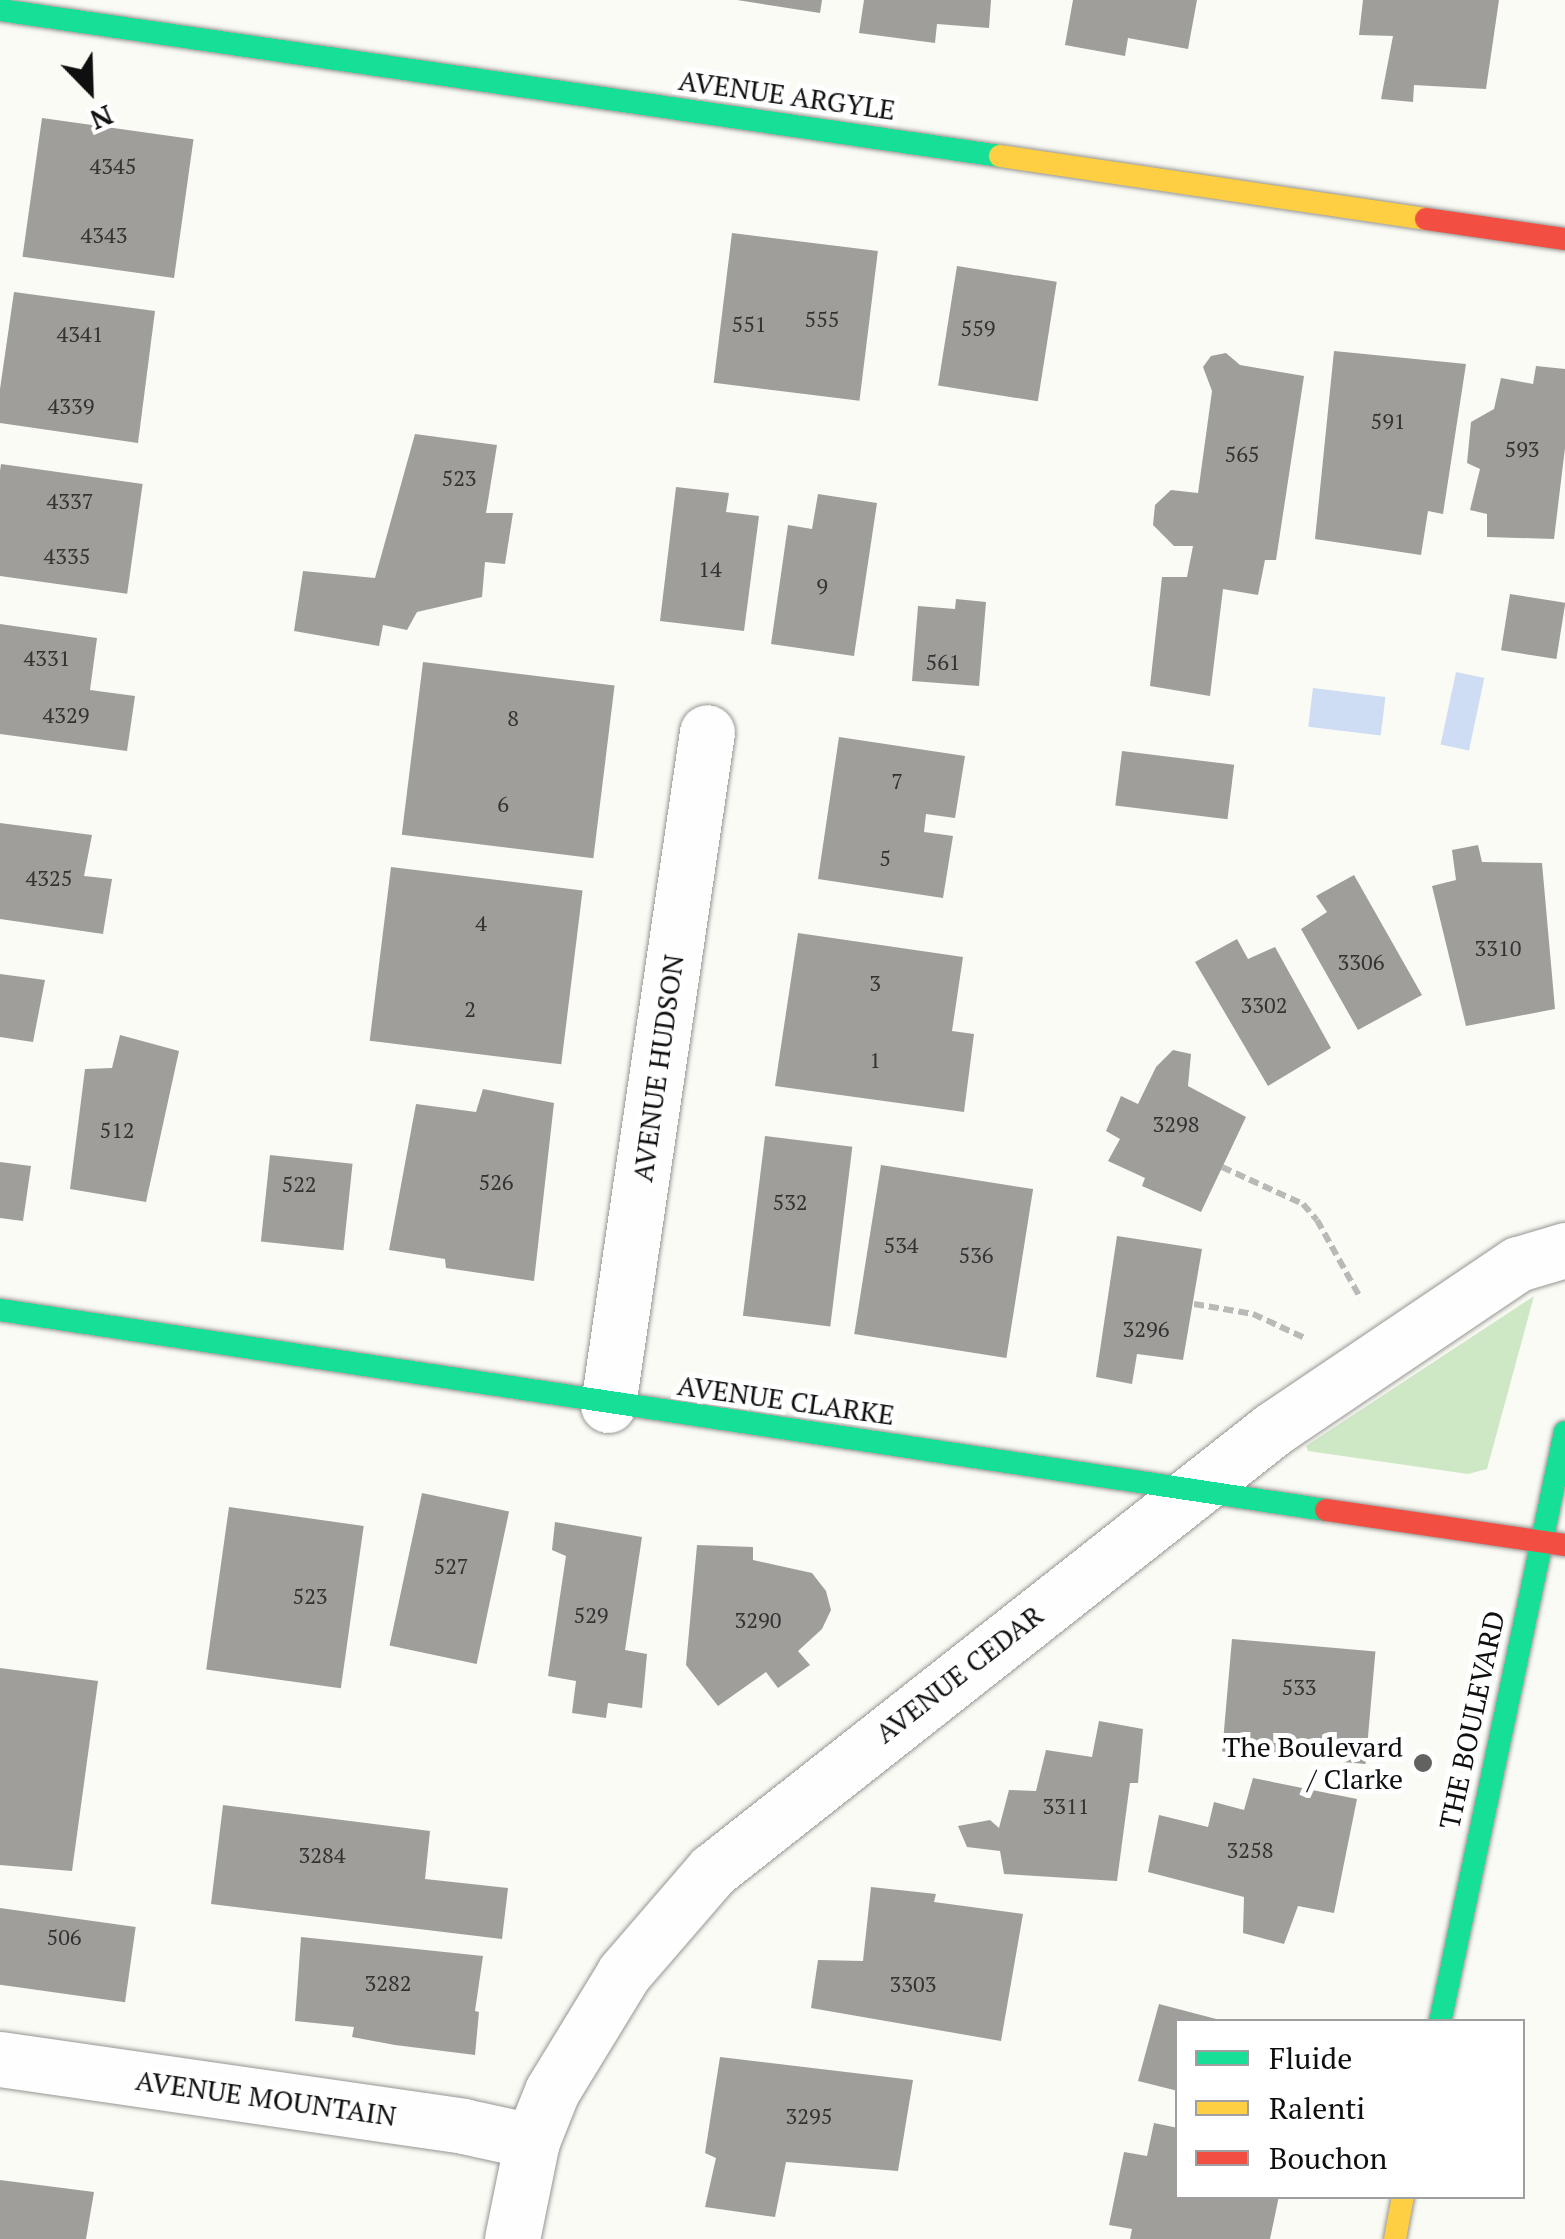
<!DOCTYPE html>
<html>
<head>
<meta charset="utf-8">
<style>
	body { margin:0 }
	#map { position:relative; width:1565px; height:2239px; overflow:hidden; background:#fbfbf5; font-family:"PT Serif",serif }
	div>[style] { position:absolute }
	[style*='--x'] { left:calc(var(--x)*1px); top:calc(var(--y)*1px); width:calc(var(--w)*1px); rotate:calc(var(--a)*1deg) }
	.forest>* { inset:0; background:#cee7c5 }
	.water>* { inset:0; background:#ceddf3; transform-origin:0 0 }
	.building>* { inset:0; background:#9f9e9a; transform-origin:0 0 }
	.path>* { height:6px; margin-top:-3px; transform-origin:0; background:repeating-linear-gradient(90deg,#b9b9b8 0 10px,transparent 0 15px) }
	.roads { filter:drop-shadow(0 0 2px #959593) drop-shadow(0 0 2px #959593) }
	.street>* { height:55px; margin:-27.5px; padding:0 27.5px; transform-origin:27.5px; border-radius:27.5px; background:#fefefe }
	.fast>* { height:22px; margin:-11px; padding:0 11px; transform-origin:11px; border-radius:11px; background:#16e098 }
	.slow>* { height:22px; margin:-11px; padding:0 11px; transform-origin:11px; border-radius:11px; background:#ffcf43 }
	.jam>* { height:22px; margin:-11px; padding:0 11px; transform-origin:11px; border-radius:11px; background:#f24e42 }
	.dots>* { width:28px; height:28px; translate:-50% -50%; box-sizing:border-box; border:5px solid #fff; border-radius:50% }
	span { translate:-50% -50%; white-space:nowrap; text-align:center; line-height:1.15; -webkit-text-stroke:10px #fff; paint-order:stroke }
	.number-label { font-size:22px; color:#333332 }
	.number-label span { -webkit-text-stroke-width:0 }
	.street-label { font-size:28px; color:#0f0f0f }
	.poi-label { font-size:28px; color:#0f0f0f }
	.right { translate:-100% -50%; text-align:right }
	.legend { position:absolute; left:1175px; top:2019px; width:350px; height:180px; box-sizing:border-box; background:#fff; border:2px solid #9f9f9f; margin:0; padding:12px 18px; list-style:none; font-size:30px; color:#0f0f0f }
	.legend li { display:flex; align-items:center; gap:20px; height:50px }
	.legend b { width:50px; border:2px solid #9f9f9f }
	.north { position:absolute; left:40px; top:40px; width:100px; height:100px; -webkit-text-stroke:8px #fff; paint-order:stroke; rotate:157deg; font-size:28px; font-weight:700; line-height:40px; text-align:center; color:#0f0f0f }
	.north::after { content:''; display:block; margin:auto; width:35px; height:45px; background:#0f0f0f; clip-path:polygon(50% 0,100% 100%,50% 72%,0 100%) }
</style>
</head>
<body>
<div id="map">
	<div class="forest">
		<i style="clip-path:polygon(1534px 1296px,1487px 1469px,1468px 1474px,1308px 1451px,1306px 1446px)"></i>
	</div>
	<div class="water">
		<i style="left:1456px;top:672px;width:29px;height:74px;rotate:12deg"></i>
		<i style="left:1313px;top:688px;width:73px;height:39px;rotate:7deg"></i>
	</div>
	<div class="building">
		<i style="clip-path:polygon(737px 0,822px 0,820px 13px)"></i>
		<i style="clip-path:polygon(864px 0,991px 0,989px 28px,937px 24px,935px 43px,859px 33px)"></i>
		<i style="clip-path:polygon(1073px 0,1197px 0,1188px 49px,1128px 38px,1125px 56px,1065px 45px)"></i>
		<i style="clip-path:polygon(1363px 0,1499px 0,1486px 89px,1414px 85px,1413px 102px,1381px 99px,1393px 36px,1359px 35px)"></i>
		<i style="left:42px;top:118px;width:153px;height:140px;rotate:8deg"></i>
		<i style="left:732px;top:233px;width:147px;height:151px;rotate:7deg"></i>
		<i style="left:957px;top:266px;width:101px;height:121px;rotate:9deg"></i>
		<i style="clip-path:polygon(14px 292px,155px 311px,138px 443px,0 423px,0 389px)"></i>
		<i style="clip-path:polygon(1334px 351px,1466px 364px,1443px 514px,1428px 511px,1421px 555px,1315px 539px)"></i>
		<i style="clip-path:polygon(1226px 353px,1240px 365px,1304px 376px,1276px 560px,1265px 560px,1258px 595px,1223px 589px,1210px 696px,1150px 686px,1162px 577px,1187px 577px,1193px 546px,1174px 546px,1153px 525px,1155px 505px,1171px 490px,1198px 493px,1212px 391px,1203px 367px,1211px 356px)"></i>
		<i style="clip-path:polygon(1536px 366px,1565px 369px,1565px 448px,1554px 539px,1487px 537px,1487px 514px,1470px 510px,1480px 469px,1467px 463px,1471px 422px,1494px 409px,1501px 378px,1533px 384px)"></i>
		<i style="clip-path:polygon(415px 434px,497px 445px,486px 513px,513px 513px,505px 564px,485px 562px,482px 597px,417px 612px,407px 630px,383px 625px,379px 646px,294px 631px,303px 571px,375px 578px)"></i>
		<i style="left:1px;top:464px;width:143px;height:111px;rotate:8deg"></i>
		<i style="clip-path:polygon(676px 487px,729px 493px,726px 512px,759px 516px,744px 631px,660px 621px)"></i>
		<i style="clip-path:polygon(818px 494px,877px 503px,854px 656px,771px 644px,788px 525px,812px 529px)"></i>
		<i style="left:1510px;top:594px;width:56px;height:57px;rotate:9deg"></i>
		<i style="clip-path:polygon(956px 599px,986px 602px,979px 686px,912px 681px,918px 606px,955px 609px)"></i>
		<i style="clip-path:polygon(0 624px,97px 638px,90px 690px,135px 696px,127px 751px,0 734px)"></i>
		<i style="left:423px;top:662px;width:193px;height:174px;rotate:7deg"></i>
		<i style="clip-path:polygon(839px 737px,965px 756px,955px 818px,926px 814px,924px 832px,953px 836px,943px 898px,818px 879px)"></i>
		<i style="left:1122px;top:751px;width:113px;height:55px;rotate:7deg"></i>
		<i style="clip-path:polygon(0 823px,92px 835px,84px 876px,112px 879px,103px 934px,0 919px)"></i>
		<i style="clip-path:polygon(1478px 845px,1482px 862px,1542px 863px,1555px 1009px,1466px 1026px,1432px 886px,1456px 880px,1452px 850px)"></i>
		<i style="left:391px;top:867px;width:193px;height:175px;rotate:7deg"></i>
		<i style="clip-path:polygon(1354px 875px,1422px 995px,1358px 1030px,1301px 929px,1327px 912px,1316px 896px)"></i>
		<i style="clip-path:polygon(798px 933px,963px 957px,952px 1031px,974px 1034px,964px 1112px,775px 1086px)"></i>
		<i style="clip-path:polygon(1237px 939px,1248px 959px,1275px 947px,1331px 1048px,1268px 1086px,1195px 962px)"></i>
		<i style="clip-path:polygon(0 974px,45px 980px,33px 1042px,0 1037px)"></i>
		<i style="clip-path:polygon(120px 1035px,179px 1051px,146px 1202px,70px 1189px,85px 1069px,112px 1068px)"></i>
		<i style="clip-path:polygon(1173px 1050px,1191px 1054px,1188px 1086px,1246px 1117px,1201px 1212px,1142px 1186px,1145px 1178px,1108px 1161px,1120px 1139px,1106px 1131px,1121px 1096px,1138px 1104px,1156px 1067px)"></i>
		<i style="clip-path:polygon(483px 1089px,554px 1103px,534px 1281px,446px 1268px,445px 1259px,389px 1250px,416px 1104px,476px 1112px)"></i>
		<i style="left:765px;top:1136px;width:88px;height:181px;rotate:7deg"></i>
		<i style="left:270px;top:1155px;width:83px;height:87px;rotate:6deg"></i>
		<i style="clip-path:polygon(0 1162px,31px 1166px,23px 1221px,0 1218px)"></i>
		<i style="left:881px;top:1165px;width:154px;height:171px;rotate:9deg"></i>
		<i style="clip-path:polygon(1117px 1236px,1202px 1249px,1183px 1360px,1137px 1354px,1132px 1384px,1096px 1377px)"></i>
		<i style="left:422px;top:1493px;width:89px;height:156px;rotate:12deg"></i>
		<i style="left:229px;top:1507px;width:136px;height:164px;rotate:8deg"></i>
		<i style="clip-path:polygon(555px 1522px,642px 1537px,625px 1650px,647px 1654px,642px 1708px,608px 1703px,606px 1718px,572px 1713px,576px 1681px,548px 1676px,566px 1556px,552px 1550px)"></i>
		<i style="clip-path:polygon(697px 1545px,753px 1547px,753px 1560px,812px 1573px,826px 1591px,831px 1610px,822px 1629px,798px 1651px,810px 1665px,778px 1688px,766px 1672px,718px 1706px,686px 1665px)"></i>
		<i style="left:1232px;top:1639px;width:144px;height:113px;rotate:5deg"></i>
		<i style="clip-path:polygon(0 1668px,98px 1681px,72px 1871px,0 1865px)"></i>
		<i style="clip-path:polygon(1099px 1721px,1143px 1729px,1138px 1783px,1130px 1783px,1117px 1881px,1004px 1874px,1000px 1851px,967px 1847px,958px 1826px,990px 1820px,999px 1828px,1009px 1790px,1036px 1791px,1046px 1750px,1092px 1757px)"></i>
		<i style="clip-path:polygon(1253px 1778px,1357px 1799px,1334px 1913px,1298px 1906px,1284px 1944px,1243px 1933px,1244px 1897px,1148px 1872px,1159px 1815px,1208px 1827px,1214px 1802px,1244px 1810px)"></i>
		<i style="clip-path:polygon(223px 1805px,430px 1831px,425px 1879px,508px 1888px,502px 1939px,211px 1904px)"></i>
		<i style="clip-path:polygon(871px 1887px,936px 1894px,934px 1902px,1023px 1914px,1001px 2041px,811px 2008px,818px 1960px,863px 1961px)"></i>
		<i style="left:0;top:1908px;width:137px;height:76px;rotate:8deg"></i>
		<i style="clip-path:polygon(301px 1937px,483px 1956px,475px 2011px,479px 2012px,475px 2055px,395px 2045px,352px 2037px,354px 2027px,295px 2021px)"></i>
		<i style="clip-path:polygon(1159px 2004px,1220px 2020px,1178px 2022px,1178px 2091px,1138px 2081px)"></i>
		<i style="clip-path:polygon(720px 2057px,913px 2080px,898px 2171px,786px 2162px,775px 2217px,705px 2207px,716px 2158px,705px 2153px)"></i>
		<i style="clip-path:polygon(1154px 2123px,1178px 2128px,1178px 2196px,1279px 2196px,1270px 2239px,1130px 2239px,1132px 2229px,1109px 2225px,1124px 2152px,1147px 2156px)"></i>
		<i style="clip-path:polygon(0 2180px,94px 2192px,86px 2239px,0 2239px)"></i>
	</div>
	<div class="path">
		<i style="--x:1222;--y:1167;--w:89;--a:24.6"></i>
		<i style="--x:1303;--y:1204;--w:21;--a:49"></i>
		<i style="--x:1317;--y:1220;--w:90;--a:60.9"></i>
		<i style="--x:1194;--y:1304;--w:60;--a:9.6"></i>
		<i style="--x:1253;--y:1314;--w:57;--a:24.8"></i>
	</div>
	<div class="roads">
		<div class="street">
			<i style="--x:608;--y:1405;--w:680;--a:-81.63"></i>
			<i style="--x:0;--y:2059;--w:468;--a:8.2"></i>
			<i style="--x:463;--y:2126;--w:71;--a:12.3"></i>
			<i style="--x:512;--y:2239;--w:100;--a:-78.5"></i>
			<i style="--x:532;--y:2141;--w:54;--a:-68.2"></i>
			<i style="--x:552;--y:2091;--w:138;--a:-58.6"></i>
			<i style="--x:624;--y:1973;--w:135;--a:-49.2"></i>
			<i style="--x:712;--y:1871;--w:714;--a:-38.23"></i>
			<i style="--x:1273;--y:1429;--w:295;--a:-34"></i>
			<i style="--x:1518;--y:1264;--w:49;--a:-16.6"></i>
		</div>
		<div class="fast">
			<i style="--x:0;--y:10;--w:1011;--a:8.31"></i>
			<i style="--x:0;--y:1310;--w:1341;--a:8.58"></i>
			<i style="--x:1440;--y:2022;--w:603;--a:-78.04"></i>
		</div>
		<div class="slow">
			<i style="--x:1000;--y:156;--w:431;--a:8.4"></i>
			<i style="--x:1395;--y:2239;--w:44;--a:-79.5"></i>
		</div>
		<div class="jam">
			<i style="--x:1426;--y:219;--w:140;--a:8.2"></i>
			<i style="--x:1326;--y:1510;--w:242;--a:8.3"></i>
		</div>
	</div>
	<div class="dots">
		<i style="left:1423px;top:1763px;background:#626260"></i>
	</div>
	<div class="number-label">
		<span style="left:113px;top:166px">4345</span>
		<span style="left:104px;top:235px">4343</span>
		<span style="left:822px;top:319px">555</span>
		<span style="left:749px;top:324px">551</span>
		<span style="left:978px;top:328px">559</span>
		<span style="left:80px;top:334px">4341</span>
		<span style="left:71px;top:406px">4339</span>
		<span style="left:1388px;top:421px">591</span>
		<span style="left:1522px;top:449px">593</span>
		<span style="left:1242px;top:454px">565</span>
		<span style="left:459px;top:478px">523</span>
		<span style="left:70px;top:501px">4337</span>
		<span style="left:67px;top:556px">4335</span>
		<span style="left:710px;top:569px">14</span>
		<span style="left:822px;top:586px">9</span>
		<span style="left:47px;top:658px">4331</span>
		<span style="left:943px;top:662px">561</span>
		<span style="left:66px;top:715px">4329</span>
		<span style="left:513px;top:718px">8</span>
		<span style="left:897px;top:781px">7</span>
		<span style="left:503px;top:804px">6</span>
		<span style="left:885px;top:858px">5</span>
		<span style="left:49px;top:878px">4325</span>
		<span style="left:481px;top:923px">4</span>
		<span style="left:1498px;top:948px">3310</span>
		<span style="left:1361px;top:962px">3306</span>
		<span style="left:875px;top:983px">3</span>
		<span style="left:1264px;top:1005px">3302</span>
		<span style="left:470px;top:1009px">2</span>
		<span style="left:875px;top:1060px">1</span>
		<span style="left:1176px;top:1124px">3298</span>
		<span style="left:117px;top:1130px">512</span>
		<span style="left:496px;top:1182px">526</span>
		<span style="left:299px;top:1184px">522</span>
		<span style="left:790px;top:1202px">532</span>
		<span style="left:901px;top:1245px">534</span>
		<span style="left:976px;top:1255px">536</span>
		<span style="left:1146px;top:1329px">3296</span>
		<span style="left:451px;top:1566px">527</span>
		<span style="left:310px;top:1596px">523</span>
		<span style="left:591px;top:1615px">529</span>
		<span style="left:758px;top:1620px">3290</span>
		<span style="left:1299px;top:1687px">533</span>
		<span style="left:1066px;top:1806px">3311</span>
		<span style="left:1250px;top:1850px">3258</span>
		<span style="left:322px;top:1855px">3284</span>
		<span style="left:64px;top:1937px">506</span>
		<span style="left:388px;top:1983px">3282</span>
		<span style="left:913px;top:1984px">3303</span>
		<span style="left:809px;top:2116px">3295</span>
	</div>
	<div class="street-label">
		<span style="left:787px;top:95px;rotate:8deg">AVENUE ARGYLE</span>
		<span style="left:658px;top:1068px;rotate:-82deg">AVENUE HUDSON</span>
		<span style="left:786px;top:1400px;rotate:8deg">AVENUE CLARKE</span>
		<span style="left:959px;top:1674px;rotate:-38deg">AVENUE CEDAR</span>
		<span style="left:1472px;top:1720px;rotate:-78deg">THE BOULEVARD</span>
		<span style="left:266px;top:2098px;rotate:8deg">AVENUE MOUNTAIN</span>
	</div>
	<div class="poi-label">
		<span class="right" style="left:1403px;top:1763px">The Boulevard<br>/ Clarke</span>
	</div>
	<ul class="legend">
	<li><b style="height:12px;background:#16e098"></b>Fluide</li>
	<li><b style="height:12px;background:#ffcf43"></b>Ralenti</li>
	<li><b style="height:12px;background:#f24e42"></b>Bouchon</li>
	</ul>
	<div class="north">N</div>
</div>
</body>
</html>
